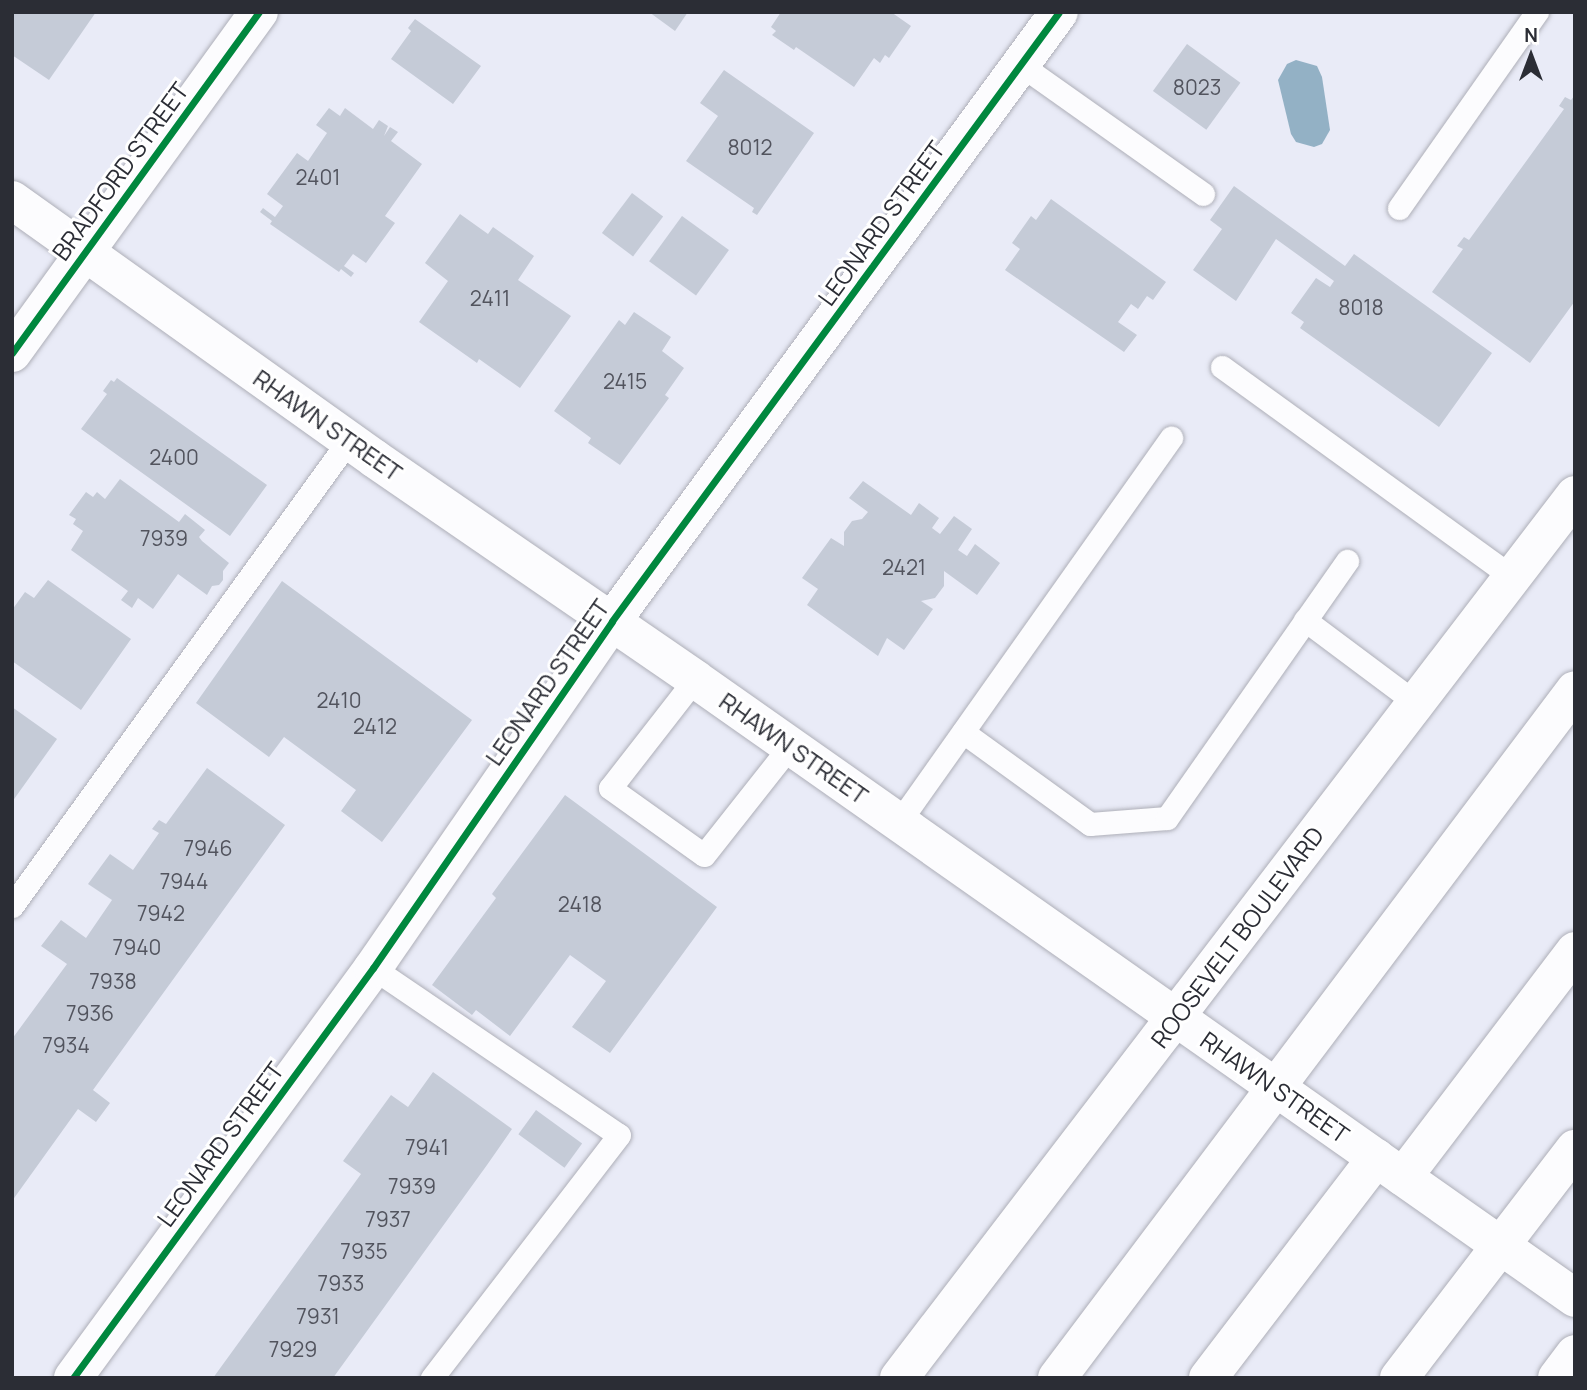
<!DOCTYPE html>
<html>
<head>
<meta charset="utf-8">
<style>
	body { margin:0 }
	#map { position:relative; width:1587px; height:1390px; overflow:hidden; background:#e9ebf7; font-family:Manrope,sans-serif }
	div>[style] { position:absolute }
	[style*='--x'] { left:calc(var(--x)*1px); top:calc(var(--y)*1px); width:calc(var(--w)*1px); rotate:calc(var(--a)*1deg) }
	.water>* { inset:0; background:#93b1c5 }
	.building>* { inset:0; background:#c5cbd7; transform-origin:0 0 }
	.roads { filter:drop-shadow(0 0 2px #aeafb8) drop-shadow(0 0 2px #aeafb8) }
	.lane>* { height:23px; margin:-11.5px; padding:0 11.5px; transform-origin:11.5px; border-radius:11.5px; background:#fcfcfe }
	.street>* { height:38px; margin:-19px; padding:0 19px; transform-origin:19px; border-radius:19px; background:#fcfcfe }
	.secondary>* { height:38px; margin:-19px; padding:0 19px; transform-origin:19px; border-radius:19px; background:#fcfcfe }
	.highway>* { height:38px; margin:-19px; padding:0 19px; transform-origin:19px; border-radius:19px; background:#fcfcfe }
	.cycleway>* { height:7px; margin:-3.5px; padding:0 3.5px; transform-origin:3.5px; border-radius:3.5px; background:#00873e }
	span { translate:-50% -50%; white-space:nowrap; text-align:center; line-height:1.15; -webkit-text-stroke:6px #fff; paint-order:stroke }
	.number-label { font-size:21px; color:#52545e }
	.number-label span { -webkit-text-stroke-width:0 }
	.street-label { font-size:24px; color:#2b2d35 }
	.frame { position:absolute; inset:0; border:14px solid #2b2d35; pointer-events:none }
	.north { position:absolute; left:1496px; top:21px; width:70px; height:70px; -webkit-text-stroke:5px #fff; paint-order:stroke; rotate:0deg; font-size:19px; font-weight:700; line-height:28px; text-align:center; color:#2b2d35 }
	.north::after { content:''; display:block; margin:auto; width:24px; height:32px; background:#2b2d35; clip-path:polygon(50% 0,100% 100%,50% 72%,0 100%) }
</style>
</head>
<body>
<div id="map">
	<div class="water">
		<i style="clip-path:polygon(1296px 60px,1317px 66px,1322px 77px,1330px 130px,1322px 144px,1314px 147px,1296px 142px,1291px 134px,1278px 80px,1287px 64px)"></i>
	</div>
	<div class="building">
		<i style="clip-path:polygon(12px 12px,96px 12px,49px 80px,12px 55px)"></i>
		<i style="clip-path:polygon(649px 12px,688px 12px,675px 31px)"></i>
		<i style="clip-path:polygon(781px 12px,891px 12px,911px 26px,889px 58px,885px 55px,880px 63px,874px 58px,854px 87px,796px 47px,794px 50px,772px 35px,776px 31px,771px 27px)"></i>
		<i style="clip-path:polygon(415px 19px,481px 66px,453px 104px,391px 59px,411px 31px,408px 28px)"></i>
		<i style="left:1187px;top:44px;width:66px;height:58px;rotate:36deg"></i>
		<i style="clip-path:polygon(724px 70px,814px 133px,757px 215px,752px 212px,754px 208px,686px 161px,718px 116px,700px 103px)"></i>
		<i style="clip-path:polygon(1575px 95px,1575px 301px,1530px 363px,1432px 292px,1463px 249px,1457px 246px,1464px 237px,1469px 240px,1564px 109px,1559px 106px,1565px 97px,1571px 100px)"></i>
		<i style="clip-path:polygon(329px 108px,340px 116px,345px 108px,373px 129px,379px 120px,388px 126px,384px 136px,390px 127px,398px 132px,391px 141px,422px 164px,385px 216px,395px 223px,366px 263px,353px 254px,344px 266px,354px 273px,351px 277px,341px 269px,339px 272px,270px 224px,272px 221px,260px 212px,263px 208px,275px 217px,283px 206px,267px 194px,297px 153px,308px 161px,327px 133px,316px 125px)"></i>
		<i style="clip-path:polygon(1234px 186px,1345px 266px,1354px 254px,1492px 353px,1439px 427px,1300px 328px,1304px 322px,1291px 313px,1316px 278px,1330px 287px,1334px 281px,1276px 239px,1236px 301px,1193px 270px,1222px 229px,1210px 220px)"></i>
		<i style="left:632px;top:193px;width:39px;height:50px;rotate:37deg"></i>
		<i style="clip-path:polygon(1051px 199px,1166px 282px,1153px 300px,1147px 296px,1138px 309px,1131px 304px,1118px 322px,1137px 335px,1124px 352px,1005px 270px,1020px 249px,1012px 243px,1031px 216px,1036px 220px)"></i>
		<i style="clip-path:polygon(460px 214px,488px 234px,493px 227px,534px 256px,518px 280px,571px 316px,520px 388px,479px 359px,477px 363px,419px 322px,448px 281px,425px 263px)"></i>
		<i style="left:682px;top:216px;width:58px;height:56px;rotate:36deg"></i>
		<i style="clip-path:polygon(634px 312px,671px 337px,662px 351px,684px 368px,665px 395px,669px 398px,620px 465px,588px 443px,591px 438px,554px 411px,619px 320px,625px 325px)"></i>
		<i style="clip-path:polygon(117px 378px,267px 485px,230px 536px,81px 429px,107px 394px,103px 391px,111px 380px,114px 382px)"></i>
		<i style="clip-path:polygon(120px 479px,179px 522px,185px 514px,205px 530px,199px 537px,202px 541px,229px 563px,223px 571px,223px 580px,219px 585px,212px 586px,207px 595px,178px 574px,153px 609px,138px 598px,132px 608px,121px 600px,128px 591px,71px 550px,83px 531px,73px 524px,76px 519px,69px 515px,86px 492px,93px 497px,97px 492px,105px 499px)"></i>
		<i style="clip-path:polygon(863px 481px,911px 515px,919px 503px,939px 518px,932px 528px,940px 534px,954px 516px,972px 529px,958px 550px,967px 556px,975px 544px,1000px 563px,977px 595px,944px 571px,944px 586px,935px 598px,921px 601px,933px 609px,904px 650px,887px 638px,878px 656px,807px 605px,818px 589px,802px 578px,831px 538px,844px 546px,844px 532px,852px 521px,862px 519px,868px 512px,849px 498px)"></i>
		<i style="clip-path:polygon(48px 580px,131px 639px,81px 710px,12px 661px,12px 610px,25px 592px,34px 598px)"></i>
		<i style="clip-path:polygon(282px 581px,472px 720px,382px 842px,341px 811px,356px 790px,284px 737px,269px 757px,196px 703px)"></i>
		<i style="clip-path:polygon(12px 707px,57px 739px,12px 802px)"></i>
		<i style="clip-path:polygon(207px 768px,285px 825px,93px 1090px,110px 1103px,96px 1122px,78px 1109px,12px 1201px,12px 1039px,67px 964px,41px 946px,61px 920px,86px 938px,112px 900px,88px 884px,110px 854px,133px 870px,159px 833px,152px 829px,159px 820px,166px 824px)"></i>
		<i style="clip-path:polygon(565px 795px,717px 907px,610px 1053px,572px 1027px,606px 981px,570px 955px,510px 1036px,476px 1010px,472px 1015px,432px 985px,496px 898px,492px 894px)"></i>
		<i style="clip-path:polygon(433px 1072px,512px 1129px,487px 1165px,333px 1378px,213px 1378px,361px 1174px,343px 1161px,391px 1095px,408px 1107px)"></i>
		<i style="left:536px;top:1110px;width:57px;height:30px;rotate:36deg"></i>
	</div>
	<div class="roads">
		<div class="lane">
			<i style="--x:1021;--y:65;--w:223;--a:35.3"></i>
			<i style="--x:1399;--y:208;--w:240;--a:-54.9"></i>
			<i style="--x:1222;--y:367;--w:358;--a:35.9"></i>
			<i style="--x:1305;--y:620;--w:139;--a:36.8"></i>
			<i style="--x:695;--y:679;--w:138;--a:127.9"></i>
			<i style="--x:610;--y:788;--w:115;--a:35.5"></i>
			<i style="--x:704;--y:855;--w:139;--a:-51.7"></i>
			<i style="--x:963;--y:732;--w:157;--a:35.9"></i>
			<i style="--x:1090;--y:824;--w:77;--a:-4.5"></i>
			<i style="--x:1167;--y:818;--w:314;--a:-55"></i>
			<i style="--x:899;--y:822;--w:471;--a:-54.7"></i>
			<i style="--x:12;--y:906;--w:575;--a:-54.13"></i>
			<i style="--x:373;--y:968;--w:297;--a:34.2"></i>
			<i style="--x:619;--y:1135;--w:307;--a:127.6"></i>
		</div>
		<div class="street">
			<i style="--x:12;--y:353;--w:421;--a:-54.1"></i>
			<i style="--x:73;--y:1378;--w:508;--a:-53.81"></i>
			<i style="--x:373;--y:968;--w:421;--a:-55.4"></i>
			<i style="--x:612;--y:621;--w:755;--a:-53.72"></i>
		</div>
		<div class="secondary">
			<i style="--x:12;--y:200;--w:446;--a:35.5"></i>
			<i style="--x:375;--y:459;--w:388;--a:34.5"></i>
			<i style="--x:695;--y:679;--w:1076;--a:35.12"></i>
		</div>
		<div class="highway">
			<i style="--x:1403;--y:1177;--w:284;--a:-52.7"></i>
			<i style="--x:899;--y:1378;--w:1112;--a:-52.56"></i>
			<i style="--x:1057;--y:1378;--w:861;--a:-53.02"></i>
			<i style="--x:1208;--y:1378;--w:277;--a:-52.6"></i>
			<i style="--x:1399;--y:1378;--w:289;--a:-52.5"></i>
			<i style="--x:1557;--y:1378;--w:30;--a:-53"></i>
		</div>
	</div>
	<div class="cycleway">
		<i style="--x:12;--y:353;--w:421;--a:-54.1"></i>
		<i style="--x:73;--y:1378;--w:508;--a:-53.81"></i>
		<i style="--x:373;--y:968;--w:421;--a:-55.4"></i>
		<i style="--x:612;--y:621;--w:755;--a:-53.72"></i>
	</div>
	<div class="number-label">
		<span style="left:1197px;top:87px">8023</span>
		<span style="left:750px;top:147px">8012</span>
		<span style="left:318px;top:177px">2401</span>
		<span style="left:490px;top:298px">2411</span>
		<span style="left:1361px;top:307px">8018</span>
		<span style="left:625px;top:381px">2415</span>
		<span style="left:174px;top:457px">2400</span>
		<span style="left:164px;top:538px">7939</span>
		<span style="left:904px;top:567px">2421</span>
		<span style="left:339px;top:700px">2410</span>
		<span style="left:375px;top:726px">2412</span>
		<span style="left:208px;top:848px">7946</span>
		<span style="left:184px;top:881px">7944</span>
		<span style="left:580px;top:904px">2418</span>
		<span style="left:161px;top:913px">7942</span>
		<span style="left:137px;top:947px">7940</span>
		<span style="left:113px;top:981px">7938</span>
		<span style="left:90px;top:1013px">7936</span>
		<span style="left:66px;top:1045px">7934</span>
		<span style="left:427px;top:1147px">7941</span>
		<span style="left:412px;top:1186px">7939</span>
		<span style="left:388px;top:1219px">7937</span>
		<span style="left:364px;top:1251px">7935</span>
		<span style="left:341px;top:1283px">7933</span>
		<span style="left:318px;top:1316px">7931</span>
		<span style="left:293px;top:1349px">7929</span>
	</div>
	<div class="street-label">
		<span style="left:120px;top:171px;rotate:-54deg">BRADFORD STREET</span>
		<span style="left:881px;top:223px;rotate:-54deg">LEONARD STREET</span>
		<span style="left:328px;top:425px;rotate:35deg">RHAWN STREET</span>
		<span style="left:547px;top:682px;rotate:-55deg">LEONARD STREET</span>
		<span style="left:794px;top:748px;rotate:35deg">RHAWN STREET</span>
		<span style="left:1237px;top:937px;rotate:-53deg">ROOSEVELT BOULEVARD</span>
		<span style="left:1275px;top:1087px;rotate:35deg">RHAWN STREET</span>
		<span style="left:220px;top:1144px;rotate:-54deg">LEONARD STREET</span>
	</div>
	<div class="frame"></div>
	<div class="north">N</div>
</div>
</body>
</html>
